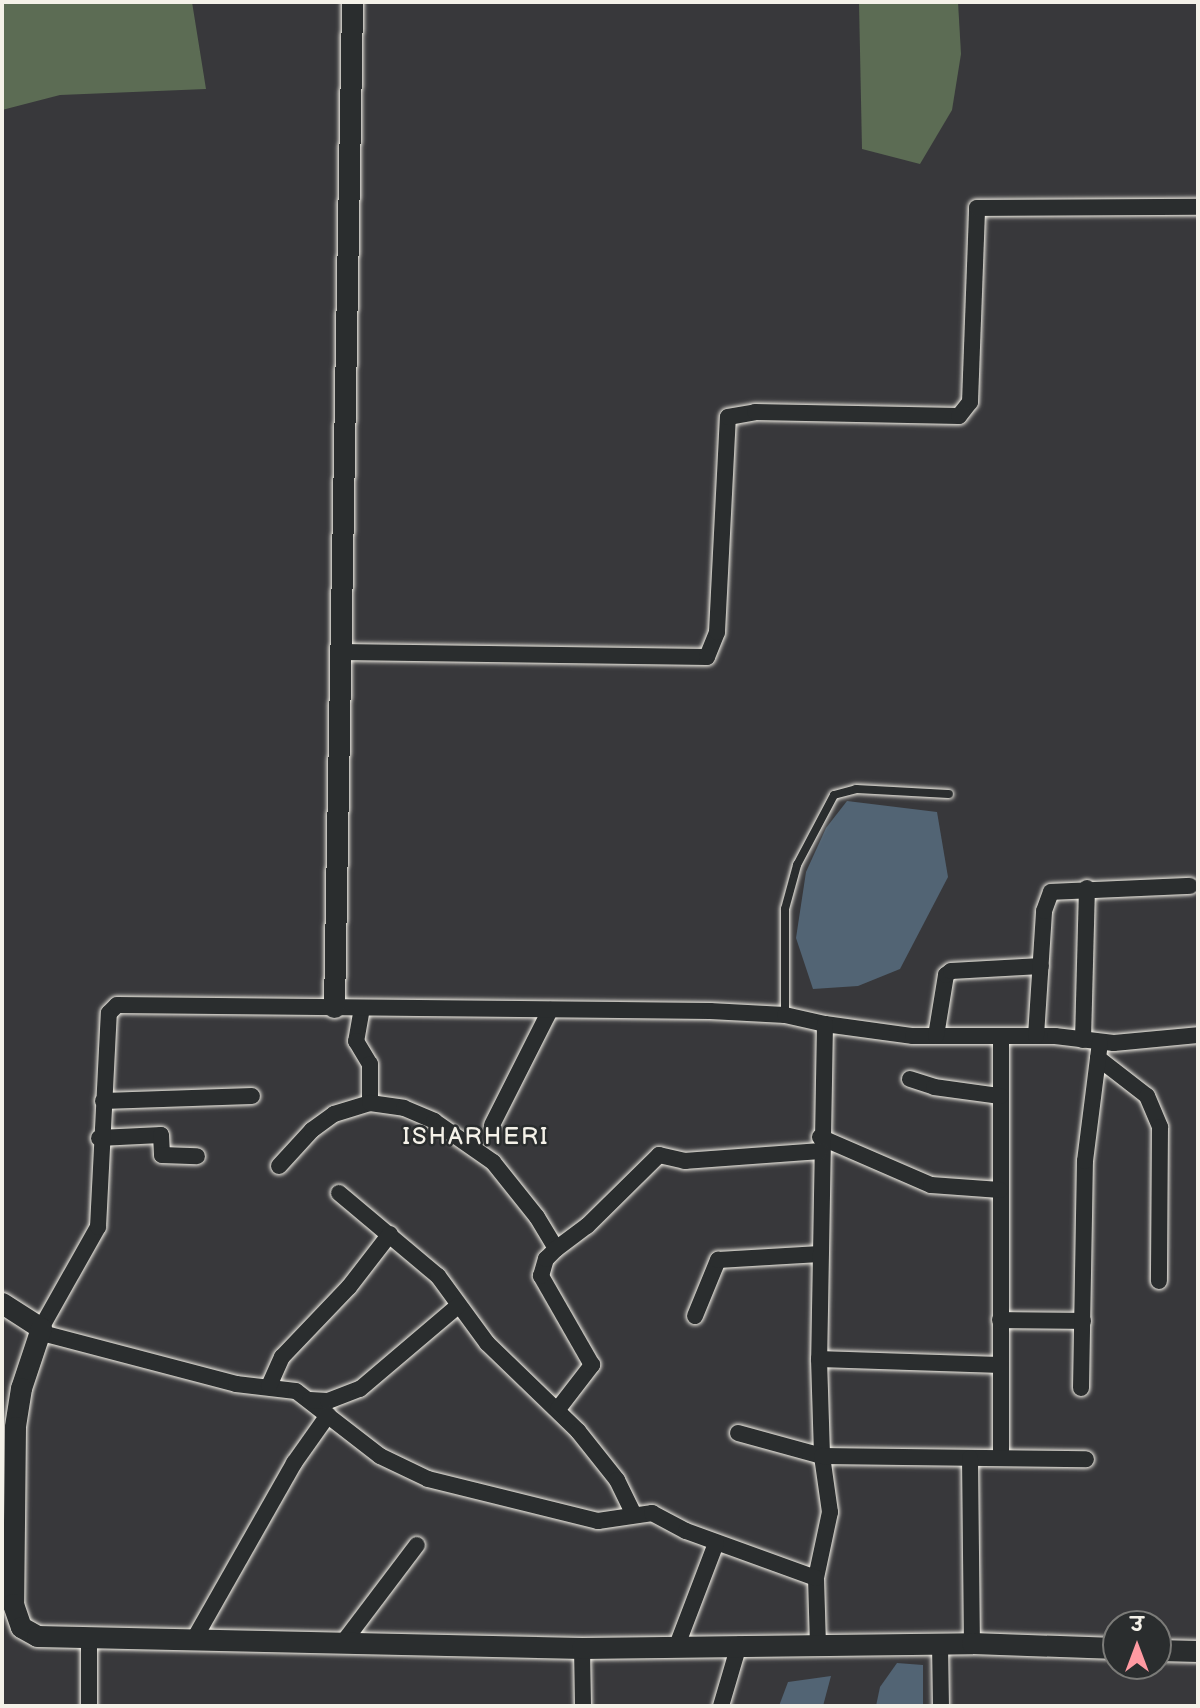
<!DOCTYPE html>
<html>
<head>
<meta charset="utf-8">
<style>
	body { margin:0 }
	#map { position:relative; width:1200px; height:1708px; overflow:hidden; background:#38383b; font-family:"Balsamiq Sans","Playpen Sans Deva",sans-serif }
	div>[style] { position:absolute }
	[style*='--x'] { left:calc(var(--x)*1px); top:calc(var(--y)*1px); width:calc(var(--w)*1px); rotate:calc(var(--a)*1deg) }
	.green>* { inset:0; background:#5c6c54 }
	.water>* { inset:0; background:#526474 }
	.roads { filter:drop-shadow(0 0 2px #f4f1e8) drop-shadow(0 0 2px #f4f1e8) }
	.lane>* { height:8px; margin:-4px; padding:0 4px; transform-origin:4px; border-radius:4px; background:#2a2d2e }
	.street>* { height:16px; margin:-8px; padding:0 8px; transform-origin:8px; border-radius:8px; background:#2a2d2e }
	.secondary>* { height:21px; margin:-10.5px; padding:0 10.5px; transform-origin:10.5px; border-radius:10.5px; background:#2a2d2e }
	span { translate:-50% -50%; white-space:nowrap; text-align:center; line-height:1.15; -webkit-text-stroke:5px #2a2d2e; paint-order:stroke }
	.quarter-label { font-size:24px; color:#f4f1e8; letter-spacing:2px }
	.frame { position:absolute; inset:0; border:4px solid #f4f1e8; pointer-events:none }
	.north { position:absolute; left:1102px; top:1610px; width:70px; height:70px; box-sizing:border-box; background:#2a2d2e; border:2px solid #7b7b78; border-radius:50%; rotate:0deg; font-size:19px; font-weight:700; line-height:28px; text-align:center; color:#f4f1e8 }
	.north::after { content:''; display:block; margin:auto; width:24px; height:32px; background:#ff9aa2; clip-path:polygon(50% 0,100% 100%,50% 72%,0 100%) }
</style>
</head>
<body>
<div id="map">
	<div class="green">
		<i style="clip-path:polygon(2px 2px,192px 2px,206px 89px,60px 95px,2px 110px)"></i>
		<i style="clip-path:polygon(859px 2px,958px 2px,961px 54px,952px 110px,920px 164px,862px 149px)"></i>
	</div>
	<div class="water">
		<i style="clip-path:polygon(847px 801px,937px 812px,948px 877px,900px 969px,858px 986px,813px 989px,796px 938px,806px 872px,826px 828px)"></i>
		<i style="clip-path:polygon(897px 1663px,923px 1665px,923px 1706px,876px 1706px,880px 1687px)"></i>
		<i style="clip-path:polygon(831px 1676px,823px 1706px,779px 1706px,788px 1682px)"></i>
	</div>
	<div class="roads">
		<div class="lane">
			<i style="--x:785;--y:1015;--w:106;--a:-90"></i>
			<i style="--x:785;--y:909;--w:46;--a:-74.7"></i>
			<i style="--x:797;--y:865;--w:79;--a:-62.1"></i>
			<i style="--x:834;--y:795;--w:23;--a:-15"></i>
			<i style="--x:856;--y:789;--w:93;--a:3.1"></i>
		</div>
		<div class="street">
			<i style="--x:341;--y:652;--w:366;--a:0.8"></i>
			<i style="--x:707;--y:657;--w:27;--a:-68"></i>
			<i style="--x:717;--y:632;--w:215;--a:-87.1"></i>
			<i style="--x:728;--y:417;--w:27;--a:-10"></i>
			<i style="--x:755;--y:412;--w:204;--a:1.1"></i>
			<i style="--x:959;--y:416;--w:18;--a:-52"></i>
			<i style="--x:970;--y:402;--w:194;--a:-87.9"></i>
			<i style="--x:977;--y:208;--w:221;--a:-0.3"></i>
			<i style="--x:362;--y:1008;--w:34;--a:100"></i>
			<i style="--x:356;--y:1041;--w:27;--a:59"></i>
			<i style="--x:370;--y:1064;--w:39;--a:90"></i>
			<i style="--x:825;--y:1024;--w:89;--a:7.8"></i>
			<i style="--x:913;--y:1036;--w:142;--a:0"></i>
			<i style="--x:1055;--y:1036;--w:59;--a:6.8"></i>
			<i style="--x:1114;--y:1043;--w:84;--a:-5.4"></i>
			<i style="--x:936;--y:1036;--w:62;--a:-80.7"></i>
			<i style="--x:946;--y:975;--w:6;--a:-39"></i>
			<i style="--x:951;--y:971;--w:90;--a:-3.2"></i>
			<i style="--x:1036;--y:1036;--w:125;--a:-86.3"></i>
			<i style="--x:1044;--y:911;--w:20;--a:-70"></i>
			<i style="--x:1051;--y:892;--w:139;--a:-2.5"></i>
			<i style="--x:1001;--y:1037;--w:421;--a:90"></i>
			<i style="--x:1083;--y:1040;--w:152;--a:-88.5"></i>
			<i style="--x:1098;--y:1058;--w:62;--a:37.8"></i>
			<i style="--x:1147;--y:1096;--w:34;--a:67"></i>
			<i style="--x:1160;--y:1127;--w:154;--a:90.4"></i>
			<i style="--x:910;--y:1079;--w:25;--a:18"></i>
			<i style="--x:934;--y:1087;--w:67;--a:7.8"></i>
			<i style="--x:103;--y:1101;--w:149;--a:-1.9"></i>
			<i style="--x:492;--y:1125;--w:129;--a:-63.2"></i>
			<i style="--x:820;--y:1137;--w:121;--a:23.4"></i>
			<i style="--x:931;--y:1185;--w:69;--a:4.1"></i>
			<i style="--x:99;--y:1138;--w:62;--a:-2.8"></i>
			<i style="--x:161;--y:1135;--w:20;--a:87"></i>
			<i style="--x:162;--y:1155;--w:35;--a:2"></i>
			<i style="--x:279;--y:1166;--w:49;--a:-47.5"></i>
			<i style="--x:312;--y:1130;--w:27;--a:-36"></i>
			<i style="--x:334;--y:1114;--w:38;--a:-17"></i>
			<i style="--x:370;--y:1103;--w:34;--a:8"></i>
			<i style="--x:404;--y:1108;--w:33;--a:23"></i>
			<i style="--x:434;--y:1121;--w:72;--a:34.8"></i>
			<i style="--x:493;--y:1162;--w:70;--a:51.3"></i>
			<i style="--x:537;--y:1217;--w:37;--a:59"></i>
			<i style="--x:339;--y:1193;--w:129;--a:40"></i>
			<i style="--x:438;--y:1276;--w:83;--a:53.8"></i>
			<i style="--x:487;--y:1343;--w:127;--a:44"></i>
			<i style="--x:578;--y:1431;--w:63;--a:51.5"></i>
			<i style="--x:617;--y:1480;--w:37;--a:64"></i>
			<i style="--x:695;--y:1316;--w:61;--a:-67.7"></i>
			<i style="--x:718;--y:1260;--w:102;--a:-3.4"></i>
			<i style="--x:1000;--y:1320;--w:83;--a:0.7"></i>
			<i style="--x:41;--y:1328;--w:116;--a:-60.6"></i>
			<i style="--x:98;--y:1227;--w:214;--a:-87.1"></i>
			<i style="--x:109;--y:1013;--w:11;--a:-45"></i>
			<i style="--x:117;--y:1005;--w:593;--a:0.58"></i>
			<i style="--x:710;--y:1011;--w:75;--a:3.1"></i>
			<i style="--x:785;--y:1015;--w:41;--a:12.7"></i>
			<i style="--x:825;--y:1024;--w:335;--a:91"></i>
			<i style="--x:819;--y:1359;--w:97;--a:88.2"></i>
			<i style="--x:822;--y:1456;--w:57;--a:81.9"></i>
			<i style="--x:830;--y:1512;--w:67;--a:102"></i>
			<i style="--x:816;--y:1578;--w:66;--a:88.3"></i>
			<i style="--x:42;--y:1333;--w:201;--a:14.7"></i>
			<i style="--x:236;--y:1384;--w:60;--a:6.7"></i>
			<i style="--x:296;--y:1391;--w:106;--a:37.7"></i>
			<i style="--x:380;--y:1456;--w:53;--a:25.6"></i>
			<i style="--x:428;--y:1479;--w:175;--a:13.9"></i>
			<i style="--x:598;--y:1521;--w:55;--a:-8.4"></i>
			<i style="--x:652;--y:1513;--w:38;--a:28"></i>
			<i style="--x:686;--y:1531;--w:138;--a:19.9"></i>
			<i style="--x:819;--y:1359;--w:181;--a:1.9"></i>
			<i style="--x:269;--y:1386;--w:32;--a:-66"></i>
			<i style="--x:282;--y:1357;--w:97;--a:-46.3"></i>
			<i style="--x:349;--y:1287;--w:67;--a:-52.3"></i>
			<i style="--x:1081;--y:1388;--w:227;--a:-89"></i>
			<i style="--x:1085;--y:1161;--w:119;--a:-82.8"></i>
			<i style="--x:310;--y:1400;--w:18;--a:3"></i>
			<i style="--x:328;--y:1401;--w:34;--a:-21"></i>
			<i style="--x:360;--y:1389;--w:128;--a:-40.3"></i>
			<i style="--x:558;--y:1409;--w:56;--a:-52.3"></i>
			<i style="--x:592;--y:1365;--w:103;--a:-119.8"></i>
			<i style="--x:541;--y:1276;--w:18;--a:-74"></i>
			<i style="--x:546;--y:1259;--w:14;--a:-45"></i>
			<i style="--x:556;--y:1249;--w:39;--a:-37"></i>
			<i style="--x:587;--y:1226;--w:101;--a:-44.6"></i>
			<i style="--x:659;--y:1155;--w:27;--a:13"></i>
			<i style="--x:685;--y:1161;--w:135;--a:-4.2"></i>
			<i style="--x:738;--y:1433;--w:87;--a:15.3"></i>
			<i style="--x:822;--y:1456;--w:264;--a:0.7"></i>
			<i style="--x:970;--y:1458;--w:185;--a:89.4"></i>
			<i style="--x:193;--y:1641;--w:205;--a:-60.4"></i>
			<i style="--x:294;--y:1463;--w:59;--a:-54.7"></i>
			<i style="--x:342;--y:1644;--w:124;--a:-52.9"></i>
			<i style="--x:940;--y:1644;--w:62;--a:89.1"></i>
			<i style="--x:582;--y:1648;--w:58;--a:89"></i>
			<i style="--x:676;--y:1648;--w:112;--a:-69.1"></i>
			<i style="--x:89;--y:1706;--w:68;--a:-90"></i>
			<i style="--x:721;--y:1706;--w:64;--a:-73.6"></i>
		</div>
		<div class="secondary">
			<i style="--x:334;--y:1007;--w:1005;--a:-88.97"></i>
			<i style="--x:2;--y:1303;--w:46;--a:32.7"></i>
			<i style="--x:41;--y:1328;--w:63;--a:108.4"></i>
			<i style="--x:21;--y:1388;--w:39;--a:99"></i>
			<i style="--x:15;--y:1427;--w:177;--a:90.6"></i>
			<i style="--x:13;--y:1604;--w:24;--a:71"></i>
			<i style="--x:21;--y:1627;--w:18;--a:29"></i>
			<i style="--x:37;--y:1636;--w:545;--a:1.26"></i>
			<i style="--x:582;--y:1648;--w:390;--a:-0.7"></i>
			<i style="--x:972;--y:1643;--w:144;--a:2"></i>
			<i style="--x:1158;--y:1650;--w:40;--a:1.4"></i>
		</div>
	</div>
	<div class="quarter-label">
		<span style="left:476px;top:1137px">ISHARHERI</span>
	</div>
	<div class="frame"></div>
	<div class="north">उ</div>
</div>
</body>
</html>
